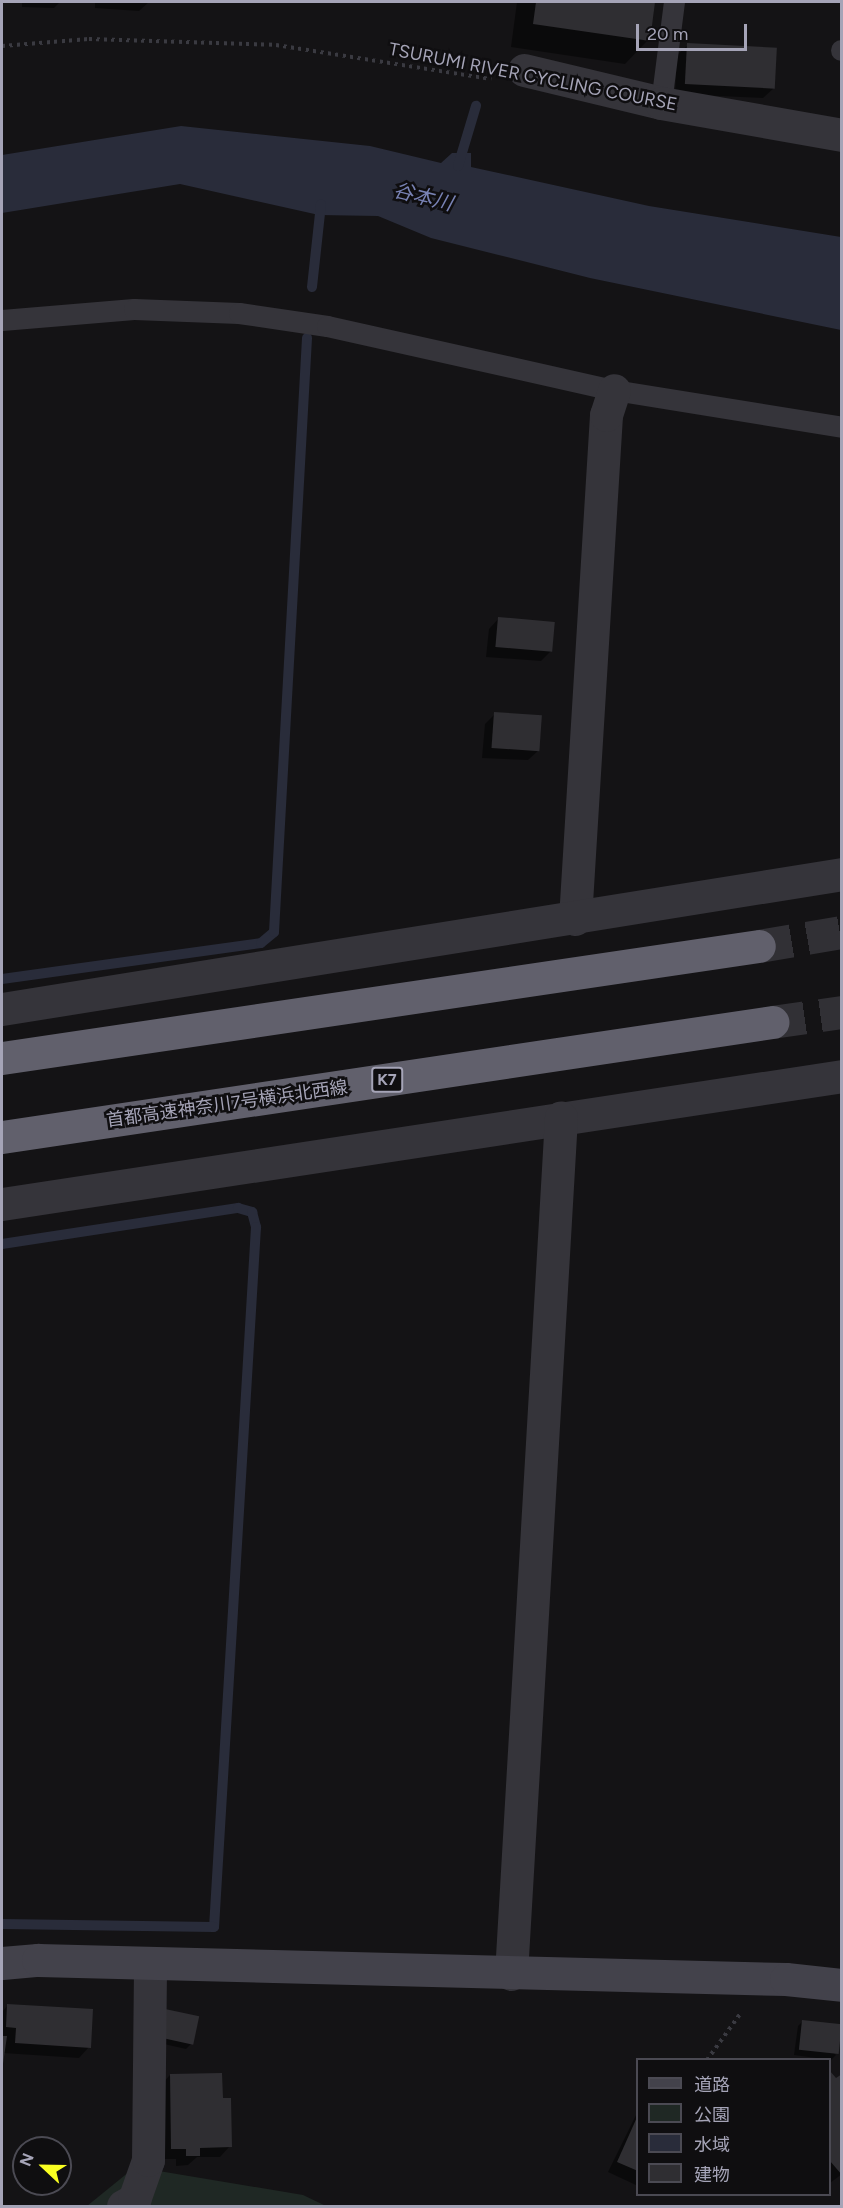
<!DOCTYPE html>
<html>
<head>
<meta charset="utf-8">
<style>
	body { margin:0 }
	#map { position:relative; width:843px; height:2208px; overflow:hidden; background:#141315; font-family:Figtree,"Noto Sans JP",sans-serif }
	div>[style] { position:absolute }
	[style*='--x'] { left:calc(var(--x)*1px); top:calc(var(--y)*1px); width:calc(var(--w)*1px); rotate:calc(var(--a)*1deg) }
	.green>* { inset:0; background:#1f2824 }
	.water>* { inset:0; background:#292c3a }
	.shadow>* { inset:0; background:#0007 }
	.stream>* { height:10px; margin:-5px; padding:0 5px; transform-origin:5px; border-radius:5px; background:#292c3a }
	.building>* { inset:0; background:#2f2e32; transform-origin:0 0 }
	.highway-tunnel>* { height:33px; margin-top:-16.5px; transform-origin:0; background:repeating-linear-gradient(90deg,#313035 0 33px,transparent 0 49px) }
	.path>* { height:4px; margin-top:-2px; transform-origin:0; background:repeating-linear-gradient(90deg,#3a3a41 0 3px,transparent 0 7.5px) }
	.lane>* { height:21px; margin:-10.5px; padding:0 10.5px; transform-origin:10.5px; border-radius:10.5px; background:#35343a }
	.street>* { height:33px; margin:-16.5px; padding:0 16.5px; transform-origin:16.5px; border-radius:16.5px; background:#35343a }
	.secondary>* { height:33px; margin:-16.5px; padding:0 16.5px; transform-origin:16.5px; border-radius:16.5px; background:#43424b }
	.highway>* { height:33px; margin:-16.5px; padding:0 16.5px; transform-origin:16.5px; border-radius:16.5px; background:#61606c }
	span { translate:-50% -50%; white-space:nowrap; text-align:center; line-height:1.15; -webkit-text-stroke:5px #0f0e10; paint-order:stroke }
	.shield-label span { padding:2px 4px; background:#0f0e10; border:2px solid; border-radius:4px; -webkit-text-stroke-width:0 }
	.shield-label { font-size:16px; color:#a5a4b7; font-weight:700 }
	.street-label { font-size:18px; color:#a5a4b7 }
	.water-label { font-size:20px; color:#7882b4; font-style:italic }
	.frame { position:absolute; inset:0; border:3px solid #a5a4b7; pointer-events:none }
	.legend { position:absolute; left:636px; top:2058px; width:195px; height:138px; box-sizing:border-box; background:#0f0e10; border:2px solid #4b4a53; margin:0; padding:8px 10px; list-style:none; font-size:18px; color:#a5a4b7 }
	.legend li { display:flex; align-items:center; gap:12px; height:30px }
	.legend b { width:30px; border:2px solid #4b4a53 }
	.north { position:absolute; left:12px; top:2136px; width:60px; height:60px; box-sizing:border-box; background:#0f0e10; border:2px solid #4b4a53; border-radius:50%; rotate:292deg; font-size:16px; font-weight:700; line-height:24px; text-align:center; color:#a5a4b7 }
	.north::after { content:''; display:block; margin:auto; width:21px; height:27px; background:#faff21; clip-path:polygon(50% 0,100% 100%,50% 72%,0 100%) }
	.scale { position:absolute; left:636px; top:24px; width:111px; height:27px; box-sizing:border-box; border:3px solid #a5a4b7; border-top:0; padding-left:8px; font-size:18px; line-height:21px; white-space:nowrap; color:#a5a4b7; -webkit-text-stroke:4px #0f0e10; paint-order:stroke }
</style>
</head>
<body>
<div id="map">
	<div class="green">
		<i style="clip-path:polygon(135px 2167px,303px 2195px,326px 2206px,87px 2206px)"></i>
	</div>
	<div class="water">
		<i style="clip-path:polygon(181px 126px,370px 146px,441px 163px,452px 153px,471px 153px,471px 167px,649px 206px,841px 237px,841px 330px,590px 278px,431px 238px,378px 216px,319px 215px,180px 184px,2px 213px,2px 155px)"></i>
	</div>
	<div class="shadow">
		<i style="clip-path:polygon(22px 2px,60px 2px,54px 8px,22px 7px)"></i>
		<i style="clip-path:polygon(95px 2px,149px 2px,139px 11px,95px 8px)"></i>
		<i style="clip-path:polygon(517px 2px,653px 2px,648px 40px,625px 64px,511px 47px)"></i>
		<i style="clip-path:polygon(688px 45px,774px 88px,763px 98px,675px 94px,677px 55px)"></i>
		<i style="clip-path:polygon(499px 618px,551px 651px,541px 661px,486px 657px,489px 629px)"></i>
		<i style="clip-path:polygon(495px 714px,539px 750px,528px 760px,482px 758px,485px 724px)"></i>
		<i style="clip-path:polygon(8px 2005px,89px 2047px,79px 2058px,3px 2053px,2px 2062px,2px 2012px)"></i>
		<i style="clip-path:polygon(197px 2017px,191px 2044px,186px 2049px,155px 2042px)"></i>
		<i style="clip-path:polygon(803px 2021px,836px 2055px,831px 2060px,794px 2055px,798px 2026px)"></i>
		<i style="clip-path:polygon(830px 2073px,835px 2081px,842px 2174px,830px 2183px)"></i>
		<i style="clip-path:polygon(170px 2075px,222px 2099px,230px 2146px,220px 2157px,197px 2157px,188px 2165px,176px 2166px,176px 2159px,161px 2159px,160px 2086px)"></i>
		<i style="clip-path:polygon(638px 2111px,638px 2186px,608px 2172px)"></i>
	</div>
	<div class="stream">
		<i style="--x:458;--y:166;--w:63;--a:-73.3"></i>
		<i style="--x:312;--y:287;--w:83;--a:-83.8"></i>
		<i style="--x:2;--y:979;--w:261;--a:-7.9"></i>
		<i style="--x:261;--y:943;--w:17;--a:-40"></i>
		<i style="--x:274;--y:932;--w:595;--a:-86.82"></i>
		<i style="--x:2;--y:1244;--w:239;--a:-8.7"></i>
		<i style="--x:238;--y:1208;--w:15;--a:16"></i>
		<i style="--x:252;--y:1212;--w:16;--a:75"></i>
		<i style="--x:256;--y:1227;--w:701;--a:93.43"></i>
		<i style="--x:214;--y:1927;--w:212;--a:-179.2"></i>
	</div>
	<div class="building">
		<i style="clip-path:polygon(536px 2px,655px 2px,650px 41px,533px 24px)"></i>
		<i style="left:687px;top:43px;width:90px;height:41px;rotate:3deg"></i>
		<i style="left:498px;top:617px;width:57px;height:30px;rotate:5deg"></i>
		<i style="left:494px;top:712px;width:48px;height:36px;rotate:4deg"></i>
		<i style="clip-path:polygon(7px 2004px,93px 2009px,91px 2048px,15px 2043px,16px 2028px,6px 2027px)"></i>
		<i style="left:165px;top:2009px;width:35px;height:29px;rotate:12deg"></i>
		<i style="left:802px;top:2020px;width:40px;height:30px;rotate:6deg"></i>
		<i style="clip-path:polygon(2px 2036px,7px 2036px,3px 2064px,2px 2064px)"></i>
		<i style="clip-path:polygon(830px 2071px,836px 2078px,842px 2074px,842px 2175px,830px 2161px)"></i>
		<i style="clip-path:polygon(222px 2073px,223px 2098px,231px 2098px,232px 2147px,200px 2148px,200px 2156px,186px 2156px,186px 2149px,171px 2149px,170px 2074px)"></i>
		<i style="clip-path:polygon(638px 2115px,638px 2171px,617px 2162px)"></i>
	</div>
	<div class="highway-tunnel">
		<i style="--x:759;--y:946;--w:84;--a:-9.6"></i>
		<i style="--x:772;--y:1022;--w:71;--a:-8.1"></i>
	</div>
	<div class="path">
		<i style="--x:2;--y:46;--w:87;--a:-4.6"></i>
		<i style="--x:89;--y:39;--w:187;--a:1.8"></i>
		<i style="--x:276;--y:45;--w:218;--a:9"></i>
		<i style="--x:707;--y:2060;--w:57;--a:-54.3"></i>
	</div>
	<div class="lane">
		<i style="--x:841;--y:50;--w:1;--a:0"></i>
		<i style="--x:661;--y:103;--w:102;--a:-82.7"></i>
		<i style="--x:2;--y:320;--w:132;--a:-4.8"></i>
		<i style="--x:134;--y:309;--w:105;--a:2.2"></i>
		<i style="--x:239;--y:313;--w:89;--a:8.4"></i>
		<i style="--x:327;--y:326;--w:294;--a:12.6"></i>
		<i style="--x:614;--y:390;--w:231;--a:9.2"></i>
	</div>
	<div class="street">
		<i style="--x:524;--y:70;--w:141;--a:13.5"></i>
		<i style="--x:661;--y:103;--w:184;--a:10"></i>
		<i style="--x:575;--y:919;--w:505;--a:-86.48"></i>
		<i style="--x:606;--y:415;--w:26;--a:-72"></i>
		<i style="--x:2;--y:1009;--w:851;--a:-9.13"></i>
		<i style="--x:2;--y:1204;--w:850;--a:-8.66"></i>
		<i style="--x:511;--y:1974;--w:858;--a:-86.66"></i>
		<i style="--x:123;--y:2206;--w:13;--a:-29"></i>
		<i style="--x:134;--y:2200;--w:42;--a:-70.7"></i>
		<i style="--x:148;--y:2160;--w:196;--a:-89.4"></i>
	</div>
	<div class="secondary">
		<i style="--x:2;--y:1963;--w:36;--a:-5"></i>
		<i style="--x:38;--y:1960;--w:748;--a:1.46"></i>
		<i style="--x:786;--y:1979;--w:56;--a:6.1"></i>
	</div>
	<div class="highway">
		<i style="--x:2;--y:1058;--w:765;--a:-8.42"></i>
		<i style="--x:2;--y:1137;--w:779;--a:-8.49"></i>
	</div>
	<div class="shield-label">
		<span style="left:387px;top:1080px">K7</span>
	</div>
	<div class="street-label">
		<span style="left:533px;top:77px;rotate:11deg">TSURUMI RIVER CYCLING COURSE</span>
		<span style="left:227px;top:1104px;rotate:-8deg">首都高速神奈川7号横浜北西線</span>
	</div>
	<div class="water-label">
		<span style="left:423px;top:197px;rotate:14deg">谷本川</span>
	</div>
	<div class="frame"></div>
	<ul class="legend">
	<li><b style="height:8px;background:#43424b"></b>道路</li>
	<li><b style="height:16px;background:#1f2824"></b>公園</li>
	<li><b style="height:16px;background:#292c3a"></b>水域</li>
	<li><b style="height:16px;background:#2f2e32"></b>建物</li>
	</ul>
	<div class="north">N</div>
	<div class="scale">20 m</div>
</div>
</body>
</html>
